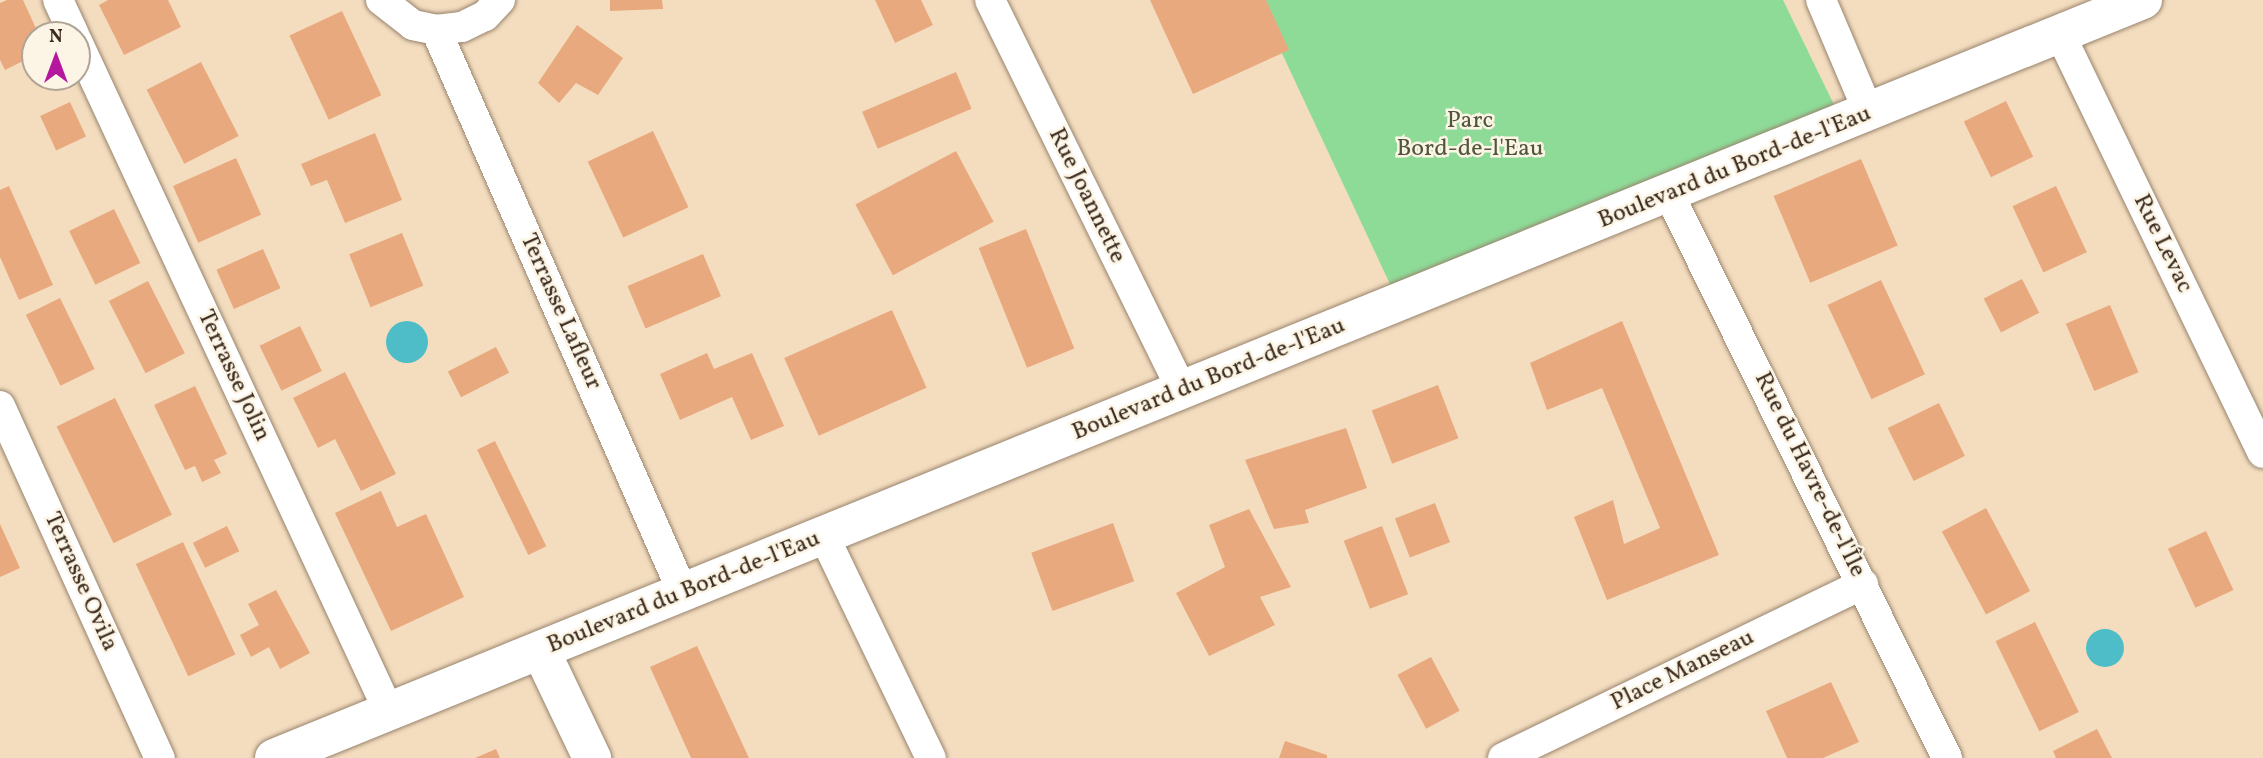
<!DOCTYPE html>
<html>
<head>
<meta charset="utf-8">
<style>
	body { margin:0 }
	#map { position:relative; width:2263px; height:758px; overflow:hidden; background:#f4ddbf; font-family:Vollkorn,serif }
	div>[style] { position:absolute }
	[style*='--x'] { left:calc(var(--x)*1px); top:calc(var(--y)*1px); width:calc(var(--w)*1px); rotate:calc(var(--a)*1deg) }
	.green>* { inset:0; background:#8edb98 }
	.water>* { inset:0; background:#4fbdc7 }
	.round { border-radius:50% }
	.building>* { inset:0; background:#e9a97f; transform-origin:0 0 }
	.roads { filter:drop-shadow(0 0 2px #98846e) drop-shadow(0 0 2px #98846e) }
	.street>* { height:30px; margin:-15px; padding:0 15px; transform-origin:15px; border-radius:15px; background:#fff }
	.secondary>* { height:38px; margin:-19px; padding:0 19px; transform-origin:19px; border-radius:19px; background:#fff }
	span { translate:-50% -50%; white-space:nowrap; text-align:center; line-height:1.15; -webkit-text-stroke:5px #fcf5e5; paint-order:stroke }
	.park-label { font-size:24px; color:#50563c }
	.street-label { font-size:24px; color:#3b2a1e }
	.north { position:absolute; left:21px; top:21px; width:70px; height:70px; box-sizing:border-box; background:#fcf5e5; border:2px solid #afa495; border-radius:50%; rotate:0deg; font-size:19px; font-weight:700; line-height:28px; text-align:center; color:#3b2a1e }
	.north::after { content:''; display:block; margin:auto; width:24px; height:32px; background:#b5179e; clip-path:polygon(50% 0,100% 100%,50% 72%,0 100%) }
</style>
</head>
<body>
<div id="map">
	<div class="green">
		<i style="clip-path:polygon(1257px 0,1783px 0,1840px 117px,1404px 314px)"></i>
	</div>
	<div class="water">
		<i class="round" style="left:386px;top:321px;width:42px;height:42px"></i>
		<i class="round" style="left:2086px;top:629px;width:38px;height:38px"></i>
	</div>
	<div class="building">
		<i style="clip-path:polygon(7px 0,23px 0,39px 35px,35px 35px,35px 55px,5px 70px,0 60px,0 3px)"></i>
		<i style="clip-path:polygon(108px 0,168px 0,181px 27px,124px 55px,99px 5px)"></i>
		<i style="clip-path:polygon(610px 0,662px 0,663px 9px,610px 11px)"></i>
		<i style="clip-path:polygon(875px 0,921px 0,933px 25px,895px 43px)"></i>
		<i style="clip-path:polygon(1150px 0,1266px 0,1289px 50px,1193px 94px)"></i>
		<i style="left:342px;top:11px;width:93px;height:58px;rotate:65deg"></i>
		<i style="clip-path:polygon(577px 25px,623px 58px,598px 95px,576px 83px,559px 103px,538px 83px)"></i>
		<i style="left:201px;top:62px;width:83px;height:61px;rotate:63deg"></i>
		<i style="left:956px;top:72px;width:40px;height:102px;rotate:67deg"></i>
		<i style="left:2006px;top:101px;width:62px;height:47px;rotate:64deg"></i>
		<i style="left:70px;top:102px;width:38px;height:33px;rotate:65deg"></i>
		<i style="left:653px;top:131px;width:84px;height:72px;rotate:65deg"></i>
		<i style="clip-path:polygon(375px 133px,402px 200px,345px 223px,327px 180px,311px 186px,301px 164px)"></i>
		<i style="left:956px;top:151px;width:80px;height:114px;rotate:62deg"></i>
		<i style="left:236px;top:158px;width:62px;height:69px;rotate:66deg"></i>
		<i style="left:1861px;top:159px;width:94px;height:95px;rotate:67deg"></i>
		<i style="clip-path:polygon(9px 186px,53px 285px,19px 300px,0 257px,0 190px)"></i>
		<i style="left:2056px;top:186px;width:73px;height:48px;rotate:65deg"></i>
		<i style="left:114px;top:209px;width:60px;height:50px;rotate:64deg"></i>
		<i style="left:1026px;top:229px;width:129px;height:51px;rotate:68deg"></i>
		<i style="left:402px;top:233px;width:57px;height:57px;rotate:68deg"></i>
		<i style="left:263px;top:249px;width:43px;height:51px;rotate:66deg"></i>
		<i style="left:703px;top:254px;width:46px;height:82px;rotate:67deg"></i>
		<i style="left:2022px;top:279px;width:38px;height:43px;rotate:63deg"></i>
		<i style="left:1881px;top:280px;width:104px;height:59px;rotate:65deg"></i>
		<i style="left:148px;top:281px;width:81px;height:44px;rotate:63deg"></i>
		<i style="left:60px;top:298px;width:79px;height:38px;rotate:64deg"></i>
		<i style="left:2110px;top:305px;width:73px;height:48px;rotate:67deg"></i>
		<i style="left:892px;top:310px;width:85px;height:118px;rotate:66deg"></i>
		<i style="clip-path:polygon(1622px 321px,1719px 555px,1607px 600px,1574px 517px,1613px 500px,1624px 544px,1660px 528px,1602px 388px,1547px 410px,1530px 363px)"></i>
		<i style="left:300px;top:326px;width:50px;height:45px;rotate:64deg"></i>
		<i style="left:496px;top:347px;width:29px;height:54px;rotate:63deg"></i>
		<i style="clip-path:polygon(707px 353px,714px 369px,752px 353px,784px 426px,751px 440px,732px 397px,680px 420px,660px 374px)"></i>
		<i style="clip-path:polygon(345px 372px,396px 474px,361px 491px,335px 439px,318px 448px,293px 398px)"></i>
		<i style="left:1438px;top:385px;width:57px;height:71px;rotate:69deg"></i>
		<i style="clip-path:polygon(195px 386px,227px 454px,214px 460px,221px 473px,202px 482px,195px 466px,185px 470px,154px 405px)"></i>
		<i style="left:115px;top:398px;width:130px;height:65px;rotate:64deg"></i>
		<i style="left:1939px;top:403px;width:59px;height:57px;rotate:64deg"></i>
		<i style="clip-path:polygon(1346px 428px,1367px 488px,1305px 510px,1309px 523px,1274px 529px,1245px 460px)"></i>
		<i style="left:495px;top:441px;width:117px;height:20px;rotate:64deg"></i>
		<i style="clip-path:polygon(381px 491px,397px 527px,426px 514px,464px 597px,391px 631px,335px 513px)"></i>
		<i style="left:1435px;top:503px;width:42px;height:43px;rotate:69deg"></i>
		<i style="left:1986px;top:508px;width:94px;height:50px;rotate:62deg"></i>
		<i style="clip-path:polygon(1249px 509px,1291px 587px,1260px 597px,1275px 625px,1209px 656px,1176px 593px,1225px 567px,1209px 525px)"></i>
		<i style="left:1113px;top:523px;width:62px;height:87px;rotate:70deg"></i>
		<i style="clip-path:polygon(0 524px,20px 568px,0 577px)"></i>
		<i style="left:227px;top:526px;width:28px;height:38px;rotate:64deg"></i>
		<i style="left:1382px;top:526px;width:73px;height:41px;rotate:69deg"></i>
		<i style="left:2206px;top:531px;width:65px;height:42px;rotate:65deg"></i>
		<i style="left:183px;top:542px;width:124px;height:52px;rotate:65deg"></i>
		<i style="clip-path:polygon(276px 590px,310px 653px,280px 669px,269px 647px,251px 657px,240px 635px,259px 625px,248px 604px)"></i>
		<i style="left:2035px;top:622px;width:100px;height:44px;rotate:64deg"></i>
		<i style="clip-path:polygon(697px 646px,749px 758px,691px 758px,650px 667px)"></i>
		<i style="left:1431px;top:657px;width:61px;height:38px;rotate:62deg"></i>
		<i style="clip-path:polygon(1831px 682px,1859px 742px,1823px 758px,1787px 758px,1766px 711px)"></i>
		<i style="clip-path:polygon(2097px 729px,2112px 758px,2056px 758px,2053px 751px)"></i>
		<i style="clip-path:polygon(1285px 741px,1327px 755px,1327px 758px,1279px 758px)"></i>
		<i style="clip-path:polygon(496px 749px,500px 758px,475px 758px)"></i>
	</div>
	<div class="roads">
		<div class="street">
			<i style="--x:58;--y:0;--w:38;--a:65"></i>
			<i style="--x:381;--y:0;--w:41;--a:38"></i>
			<i style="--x:413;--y:25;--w:24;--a:12"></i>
			<i style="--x:436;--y:30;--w:26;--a:-7"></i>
			<i style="--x:462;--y:27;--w:25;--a:-26"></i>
			<i style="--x:485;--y:16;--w:22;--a:-47"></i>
			<i style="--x:990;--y:0;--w:436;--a:63.8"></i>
			<i style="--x:1821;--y:0;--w:123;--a:67"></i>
			<i style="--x:436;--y:30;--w:615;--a:66.31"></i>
			<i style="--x:2061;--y:36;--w:463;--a:64.2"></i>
			<i style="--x:77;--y:41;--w:740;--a:65.06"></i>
			<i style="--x:1669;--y:194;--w:629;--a:63.76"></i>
			<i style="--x:0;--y:406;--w:387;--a:65.6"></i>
			<i style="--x:824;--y:536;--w:246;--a:64.3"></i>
			<i style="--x:1503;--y:758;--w:400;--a:-25.8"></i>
		</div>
		<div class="secondary">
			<i style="--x:541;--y:651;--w:119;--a:64.5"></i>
			<i style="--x:274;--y:758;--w:2017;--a:-22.08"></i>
		</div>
	</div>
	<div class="park-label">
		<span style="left:1470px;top:136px">Parc<br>Bord-de-l'Eau</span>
	</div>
	<div class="street-label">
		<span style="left:1735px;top:168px;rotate:-22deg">Boulevard du Bord-de-l'Eau</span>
		<span style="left:1086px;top:196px;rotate:64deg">Rue Joannette</span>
		<span style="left:2162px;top:244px;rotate:64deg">Rue Levac</span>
		<span style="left:560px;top:312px;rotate:66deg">Terrasse Lafleur</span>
		<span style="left:233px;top:376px;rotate:65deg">Terrasse Jolin</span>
		<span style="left:1209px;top:380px;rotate:-22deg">Boulevard du Bord-de-l'Eau</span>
		<span style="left:1809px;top:475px;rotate:64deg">Rue du Havre-de-l'Île</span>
		<span style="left:80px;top:582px;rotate:66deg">Terrasse Ovila</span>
		<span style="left:684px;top:593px;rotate:-22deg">Boulevard du Bord-de-l'Eau</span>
		<span style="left:1683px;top:671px;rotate:-26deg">Place Manseau</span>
	</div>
	<div class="north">N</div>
</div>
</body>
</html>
